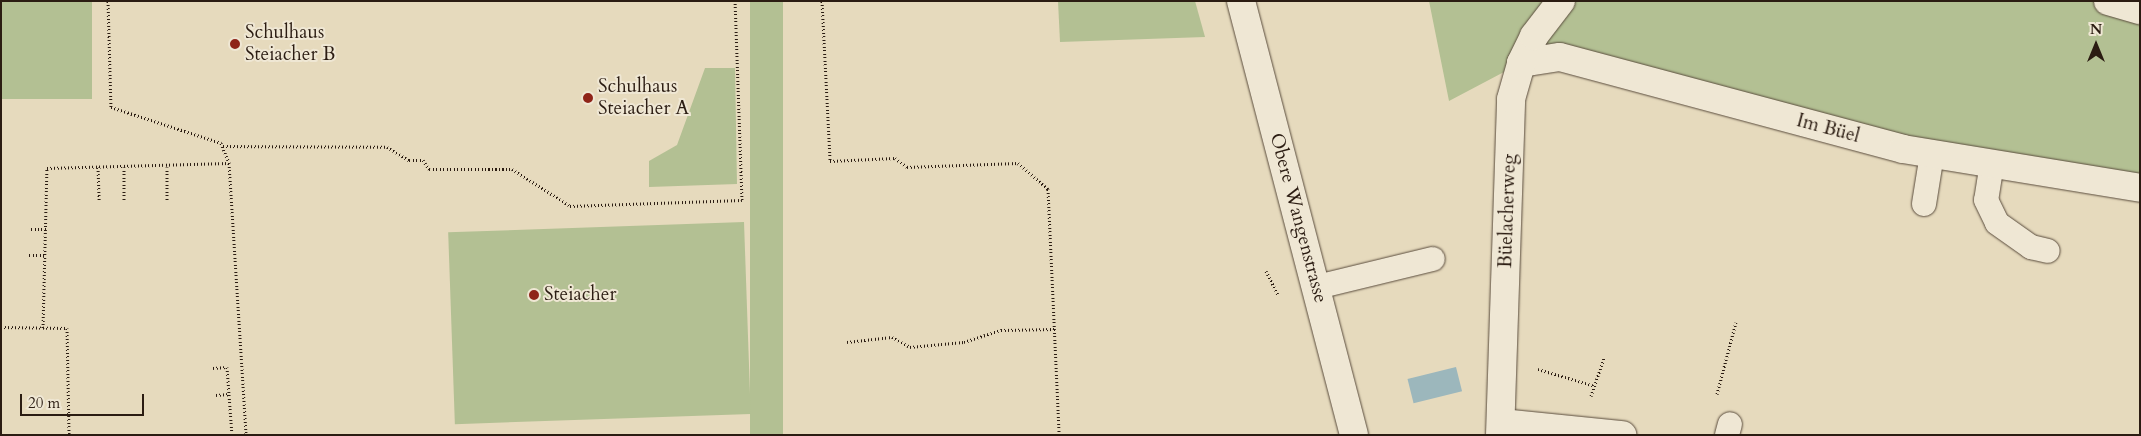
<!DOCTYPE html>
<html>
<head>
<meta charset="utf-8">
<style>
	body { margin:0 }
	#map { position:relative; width:2141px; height:436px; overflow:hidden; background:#e6dabd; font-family:Cardo,serif }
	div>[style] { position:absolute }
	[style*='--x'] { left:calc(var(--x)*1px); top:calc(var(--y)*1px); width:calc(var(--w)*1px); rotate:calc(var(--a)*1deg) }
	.green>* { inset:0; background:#b3c093; transform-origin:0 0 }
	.water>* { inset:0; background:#9cb7bc; transform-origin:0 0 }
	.path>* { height:3px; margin-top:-1.5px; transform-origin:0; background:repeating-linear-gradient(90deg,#2b1c12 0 1px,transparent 0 3.5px) }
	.roads { filter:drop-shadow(0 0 1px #5a4c3d) drop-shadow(0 0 1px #5a4c3d) }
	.service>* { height:24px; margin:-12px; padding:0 12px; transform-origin:12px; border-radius:12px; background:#efe7d4 }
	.minor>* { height:28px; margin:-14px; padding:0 14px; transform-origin:14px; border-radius:14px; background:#efe7d4 }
	.tertiary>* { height:28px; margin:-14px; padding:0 14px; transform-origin:14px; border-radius:14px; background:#efe7d4 }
	.dots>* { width:14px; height:14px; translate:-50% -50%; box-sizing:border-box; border:2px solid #efe7d4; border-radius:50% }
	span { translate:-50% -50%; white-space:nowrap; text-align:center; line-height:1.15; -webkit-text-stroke:4px #efe7d4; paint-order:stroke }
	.poi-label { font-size:19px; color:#2b1c12 }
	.left { translate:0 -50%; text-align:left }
	.street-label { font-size:19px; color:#2b1c12 }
	.frame { position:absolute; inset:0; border:2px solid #2b1c12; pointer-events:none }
	.north { position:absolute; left:2071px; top:20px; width:50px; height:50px; -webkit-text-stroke:4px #efe7d4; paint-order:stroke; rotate:0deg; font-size:14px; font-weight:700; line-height:20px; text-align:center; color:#2b1c12 }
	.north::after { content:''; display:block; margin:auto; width:18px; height:22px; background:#2b1c12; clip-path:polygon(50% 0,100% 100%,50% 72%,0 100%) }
	.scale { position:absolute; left:20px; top:394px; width:124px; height:22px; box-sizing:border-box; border:2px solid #2b1c12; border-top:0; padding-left:6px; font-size:15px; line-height:18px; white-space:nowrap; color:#2b1c12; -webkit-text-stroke:4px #efe7d4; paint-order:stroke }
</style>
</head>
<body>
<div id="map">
	<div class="green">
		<i style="left:1px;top:1px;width:91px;height:98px"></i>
		<i style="left:750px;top:1px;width:33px;height:435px"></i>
		<i style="clip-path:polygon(1058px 1px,1195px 1px,1205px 37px,1060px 42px)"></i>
		<i style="clip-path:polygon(1429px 1px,2140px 1px,2140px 188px,1650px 81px,1521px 63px,1449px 101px)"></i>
		<i style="clip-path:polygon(705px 68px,735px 68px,737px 184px,649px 187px,649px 161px,677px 145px)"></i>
		<i style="left:744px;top:222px;width:192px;height:296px;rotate:88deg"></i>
	</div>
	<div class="water">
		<i style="left:1456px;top:367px;width:25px;height:50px;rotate:76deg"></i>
	</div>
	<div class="path">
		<i style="--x:108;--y:1;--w:106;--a:88.4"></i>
		<i style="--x:111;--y:107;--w:116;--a:18.1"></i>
		<i style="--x:221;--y:143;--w:22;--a:68"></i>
		<i style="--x:822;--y:1;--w:160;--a:87.1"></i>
		<i style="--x:830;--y:161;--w:65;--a:-2.6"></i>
		<i style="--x:895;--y:158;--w:15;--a:37"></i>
		<i style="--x:907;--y:167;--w:111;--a:-2.1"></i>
		<i style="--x:1018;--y:163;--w:40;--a:41"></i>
		<i style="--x:1048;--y:189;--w:246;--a:87.4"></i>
		<i style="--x:223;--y:146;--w:164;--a:0.3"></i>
		<i style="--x:387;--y:147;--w:26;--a:31"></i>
		<i style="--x:409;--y:160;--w:14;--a:0"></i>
		<i style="--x:423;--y:160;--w:11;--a:56"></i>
		<i style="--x:429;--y:169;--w:83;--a:0"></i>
		<i style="--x:512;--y:169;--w:69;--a:32.5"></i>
		<i style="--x:570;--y:206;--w:172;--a:-2"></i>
		<i style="--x:742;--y:200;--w:199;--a:-92"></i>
		<i style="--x:98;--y:167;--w:33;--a:88"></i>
		<i style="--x:124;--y:167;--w:33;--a:90"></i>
		<i style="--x:167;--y:167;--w:34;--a:90"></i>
		<i style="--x:31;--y:229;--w:15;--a:0"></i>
		<i style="--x:29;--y:255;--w:16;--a:0"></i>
		<i style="--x:1266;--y:271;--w:27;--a:63"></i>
		<i style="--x:1;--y:327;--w:66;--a:0.9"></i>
		<i style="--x:67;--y:328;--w:107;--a:88.9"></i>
		<i style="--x:43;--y:328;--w:160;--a:-88.6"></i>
		<i style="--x:47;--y:168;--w:182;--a:-1.6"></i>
		<i style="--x:229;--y:163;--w:273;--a:86.4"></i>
		<i style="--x:847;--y:342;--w:45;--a:-6.3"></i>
		<i style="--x:892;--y:337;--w:21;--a:29"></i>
		<i style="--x:910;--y:347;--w:54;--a:-5.3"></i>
		<i style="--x:964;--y:342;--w:39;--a:-18"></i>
		<i style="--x:1001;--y:330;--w:54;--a:-1.1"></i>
		<i style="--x:213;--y:368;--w:14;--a:-4"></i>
		<i style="--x:227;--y:367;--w:68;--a:85.8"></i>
		<i style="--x:1538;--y:369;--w:59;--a:16.6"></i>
		<i style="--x:1717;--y:394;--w:74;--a:-75.2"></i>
		<i style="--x:216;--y:395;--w:13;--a:-4"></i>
		<i style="--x:1591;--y:396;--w:40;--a:-71.1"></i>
	</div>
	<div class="roads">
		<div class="service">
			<i style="--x:1992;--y:163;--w:37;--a:99"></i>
			<i style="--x:1986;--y:200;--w:25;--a:64"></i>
			<i style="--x:1997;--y:223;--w:42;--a:35.2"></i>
			<i style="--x:2031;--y:247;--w:17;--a:13"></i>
			<i style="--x:1924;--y:204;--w:51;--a:-80.9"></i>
			<i style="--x:1317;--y:287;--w:119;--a:-13.6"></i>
			<i style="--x:1727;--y:435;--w:11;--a:-75"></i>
		</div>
		<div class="minor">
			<i style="--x:2108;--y:1;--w:33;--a:16"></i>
			<i style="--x:1521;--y:63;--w:39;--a:-9"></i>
			<i style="--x:1560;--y:57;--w:355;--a:15"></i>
			<i style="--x:1903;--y:149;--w:240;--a:9.3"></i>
			<i style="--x:1501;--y:423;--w:122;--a:5.7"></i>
			<i style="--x:1500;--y:435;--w:336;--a:-88.1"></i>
			<i style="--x:1511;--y:99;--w:37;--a:-74"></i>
			<i style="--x:1521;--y:63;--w:30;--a:-64"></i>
			<i style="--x:1534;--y:36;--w:44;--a:-52.4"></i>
		</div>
		<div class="tertiary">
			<i style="--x:1241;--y:1;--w:448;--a:75.4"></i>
		</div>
	</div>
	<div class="dots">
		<i style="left:235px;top:44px;background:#8f2418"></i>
		<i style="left:588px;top:98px;background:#8f2418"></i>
		<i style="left:534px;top:295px;background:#8f2418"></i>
	</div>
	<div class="poi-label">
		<span class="left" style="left:245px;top:44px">Schulhaus<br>Steiacher B</span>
		<span class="left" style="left:598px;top:98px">Schulhaus<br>Steiacher A</span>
		<span class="left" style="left:544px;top:295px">Steiacher</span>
	</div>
	<div class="street-label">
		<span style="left:1828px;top:129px;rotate:15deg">Im Büel</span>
		<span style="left:1508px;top:211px;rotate:-88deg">Büelacherweg</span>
		<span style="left:1298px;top:218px;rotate:75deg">Obere Wangenstrasse</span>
	</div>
	<div class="frame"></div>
	<div class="north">N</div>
	<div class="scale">20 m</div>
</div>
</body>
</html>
